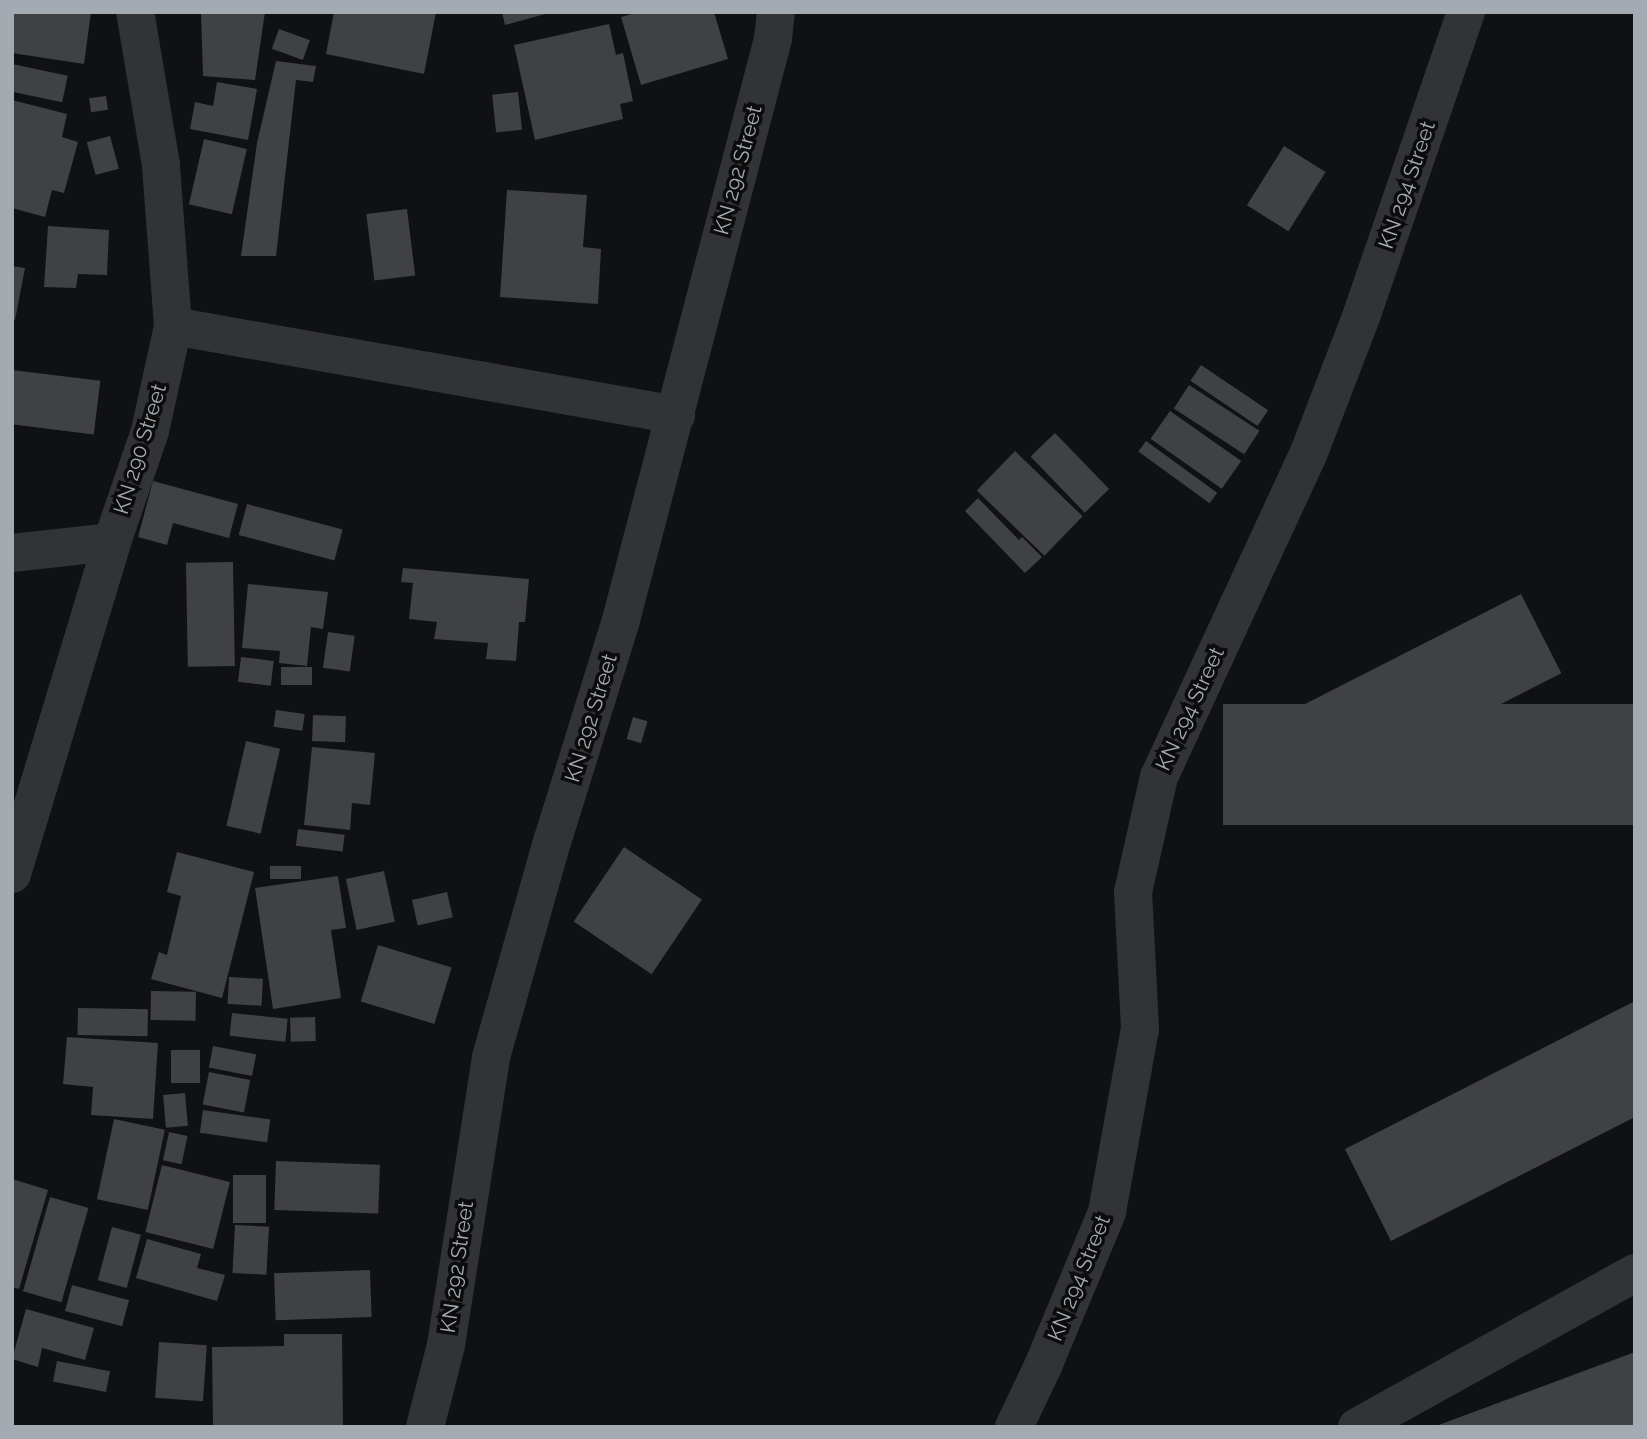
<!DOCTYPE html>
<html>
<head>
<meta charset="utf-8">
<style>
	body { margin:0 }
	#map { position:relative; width:1647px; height:1439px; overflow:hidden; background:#101112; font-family:Raleway,sans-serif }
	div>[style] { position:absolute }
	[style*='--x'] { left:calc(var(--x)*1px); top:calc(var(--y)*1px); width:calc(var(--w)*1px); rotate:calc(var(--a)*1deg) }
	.building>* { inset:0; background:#404145; transform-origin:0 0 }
	.minor>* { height:38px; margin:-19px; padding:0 19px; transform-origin:19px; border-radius:19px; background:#323336 }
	span { translate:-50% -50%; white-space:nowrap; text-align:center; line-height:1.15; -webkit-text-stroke:7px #0c0c0d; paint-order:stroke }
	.street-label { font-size:21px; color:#a3aab1 }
	.frame { position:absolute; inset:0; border:14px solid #a3aab1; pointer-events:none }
</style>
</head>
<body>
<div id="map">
	<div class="building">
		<i style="clip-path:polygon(12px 12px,91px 12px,84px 64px,12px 53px)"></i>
		<i style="clip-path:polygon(201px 12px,265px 12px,255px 80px,203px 76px)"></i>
		<i style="clip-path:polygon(334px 12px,436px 12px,424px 74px,326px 54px)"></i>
		<i style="clip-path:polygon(502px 12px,548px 12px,549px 13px,505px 25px)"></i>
		<i style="clip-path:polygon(639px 12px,714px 12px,728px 59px,641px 85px,621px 17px)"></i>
		<i style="clip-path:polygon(609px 24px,616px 55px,623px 53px,633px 101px,620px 104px,623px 119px,535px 140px,514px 45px)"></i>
		<i style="left:279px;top:29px;width:33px;height:21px;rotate:20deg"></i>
		<i style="clip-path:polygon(276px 61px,316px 66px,313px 82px,296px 80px,276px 256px,241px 256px,257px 143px)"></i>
		<i style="left:12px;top:64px;width:57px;height:27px;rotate:12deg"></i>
		<i style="clip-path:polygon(217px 82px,257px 89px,248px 140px,190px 129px,195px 102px,213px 106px)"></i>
		<i style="left:518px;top:92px;width:38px;height:26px;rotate:84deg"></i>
		<i style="left:106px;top:96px;width:14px;height:17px;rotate:82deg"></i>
		<i style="clip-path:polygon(12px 100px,67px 114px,62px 137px,78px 142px,64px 193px,52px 190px,45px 217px,12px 208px)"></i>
		<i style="left:110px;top:136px;width:34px;height:24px;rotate:75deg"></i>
		<i style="left:204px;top:139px;width:44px;height:67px;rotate:13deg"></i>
		<i style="left:1284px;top:146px;width:49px;height:70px;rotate:32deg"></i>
		<i style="clip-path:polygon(507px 190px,587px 195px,583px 247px,601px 249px,598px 304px,500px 297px)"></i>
		<i style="left:407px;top:209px;width:67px;height:41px;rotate:83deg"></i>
		<i style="clip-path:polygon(48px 226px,109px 230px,107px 275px,78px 274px,76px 288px,44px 287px)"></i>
		<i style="clip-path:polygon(12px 266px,25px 268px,15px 320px,12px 319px)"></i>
		<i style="left:1201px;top:365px;width:81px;height:19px;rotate:34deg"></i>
		<i style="left:12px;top:370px;width:89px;height:54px;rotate:7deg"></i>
		<i style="left:1189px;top:385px;width:84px;height:28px;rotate:33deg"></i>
		<i style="left:1170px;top:411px;width:87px;height:34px;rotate:35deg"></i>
		<i style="left:1055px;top:433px;width:78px;height:34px;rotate:46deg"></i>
		<i style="left:1146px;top:441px;width:88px;height:13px;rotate:36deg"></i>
		<i style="left:1015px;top:451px;width:94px;height:55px;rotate:44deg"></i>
		<i style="clip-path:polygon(153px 481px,238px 504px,229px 538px,173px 523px,167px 545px,138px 537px)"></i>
		<i style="clip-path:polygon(978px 498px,1019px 540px,1022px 537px,1042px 557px,1025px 573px,965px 511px)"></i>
		<i style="left:247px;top:504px;width:99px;height:32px;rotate:15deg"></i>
		<i style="left:233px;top:562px;width:104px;height:47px;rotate:89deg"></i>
		<i style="clip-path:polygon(403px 568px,529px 579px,525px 622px,519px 622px,516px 661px,486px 659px,488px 643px,434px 639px,437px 622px,409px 619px,413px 583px,401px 582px)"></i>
		<i style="clip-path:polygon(248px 584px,328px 592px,323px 629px,311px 627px,307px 666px,279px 663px,280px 651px,242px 648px)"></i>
		<i style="left:1521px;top:594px;width:89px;height:254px;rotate:63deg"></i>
		<i style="left:328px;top:632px;width:27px;height:36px;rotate:8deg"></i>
		<i style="left:241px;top:657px;width:33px;height:25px;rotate:7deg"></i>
		<i style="left:312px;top:667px;width:18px;height:31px;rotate:90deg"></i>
		<i style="left:1635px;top:704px;width:121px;height:412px;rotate:90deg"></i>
		<i style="left:276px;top:710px;width:29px;height:17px;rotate:8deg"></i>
		<i style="left:313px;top:715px;width:33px;height:26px;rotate:2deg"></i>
		<i style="left:633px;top:717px;width:15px;height:23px;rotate:16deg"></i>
		<i style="left:246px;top:741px;width:35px;height:87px;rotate:13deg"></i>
		<i style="clip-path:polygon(312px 747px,375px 753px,370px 805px,352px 803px,350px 830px,304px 825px)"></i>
		<i style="left:298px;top:829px;width:47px;height:17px;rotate:7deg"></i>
		<i style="left:624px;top:847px;width:94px;height:90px;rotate:34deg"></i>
		<i style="clip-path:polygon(177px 852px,254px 872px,222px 998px,151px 979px,159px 952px,167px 955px,181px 896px,167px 892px)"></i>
		<i style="left:270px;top:866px;width:31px;height:13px"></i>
		<i style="left:384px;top:871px;width:52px;height:39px;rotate:78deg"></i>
		<i style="clip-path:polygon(338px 876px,346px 928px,331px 930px,341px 998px,273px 1009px,255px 888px)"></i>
		<i style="left:447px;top:892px;width:26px;height:36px;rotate:77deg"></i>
		<i style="left:378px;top:945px;width:77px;height:59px;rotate:17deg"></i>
		<i style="left:229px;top:977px;width:34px;height:27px;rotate:3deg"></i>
		<i style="left:151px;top:991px;width:45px;height:29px;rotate:1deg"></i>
		<i style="clip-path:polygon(1635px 1001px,1635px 1117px,1391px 1241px,1345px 1149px)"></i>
		<i style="left:78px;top:1008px;width:70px;height:27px;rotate:1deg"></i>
		<i style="left:232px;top:1013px;width:56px;height:23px;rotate:6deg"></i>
		<i style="left:315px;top:1017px;width:24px;height:25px;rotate:88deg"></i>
		<i style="clip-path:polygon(67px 1037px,158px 1043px,153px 1119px,91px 1115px,93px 1087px,63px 1084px)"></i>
		<i style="left:213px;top:1046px;width:44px;height:22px;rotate:11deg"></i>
		<i style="left:171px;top:1050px;width:29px;height:33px"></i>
		<i style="left:209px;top:1072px;width:42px;height:33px;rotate:11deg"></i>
		<i style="left:185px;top:1093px;width:33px;height:22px;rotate:85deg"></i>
		<i style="left:203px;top:1110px;width:68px;height:23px;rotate:8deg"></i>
		<i style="left:114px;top:1119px;width:52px;height:82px;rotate:12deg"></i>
		<i style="left:169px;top:1132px;width:19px;height:29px;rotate:12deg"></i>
		<i style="left:276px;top:1161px;width:104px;height:49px;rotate:2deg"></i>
		<i style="left:162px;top:1165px;width:70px;height:69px;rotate:14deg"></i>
		<i style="left:233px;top:1175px;width:33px;height:48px"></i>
		<i style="clip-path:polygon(12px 1179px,48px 1190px,19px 1289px,12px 1287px)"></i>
		<i style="left:50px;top:1197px;width:40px;height:98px;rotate:16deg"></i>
		<i style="left:235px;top:1225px;width:34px;height:48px;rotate:3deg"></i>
		<i style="left:112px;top:1227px;width:30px;height:55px;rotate:15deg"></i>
		<i style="clip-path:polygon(147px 1239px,201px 1254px,197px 1268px,225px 1275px,217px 1301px,136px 1278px)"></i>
		<i style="left:370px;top:1270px;width:47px;height:96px;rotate:88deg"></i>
		<i style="left:72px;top:1285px;width:59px;height:27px;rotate:15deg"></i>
		<i style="clip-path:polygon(26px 1309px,94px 1328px,85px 1360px,42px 1348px,38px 1367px,12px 1359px)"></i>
		<i style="clip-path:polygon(284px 1334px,342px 1334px,343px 1427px,213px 1427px,212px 1347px,284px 1346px)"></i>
		<i style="left:159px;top:1342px;width:48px;height:56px;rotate:4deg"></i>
		<i style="clip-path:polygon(1635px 1352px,1635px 1427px,1436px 1427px,1436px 1426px)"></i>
		<i style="left:57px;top:1361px;width:54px;height:21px;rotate:11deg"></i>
	</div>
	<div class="minor">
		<i style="--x:173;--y:326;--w:511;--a:10.03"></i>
		<i style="--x:12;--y:553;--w:101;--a:-6.3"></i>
		<i style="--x:12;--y:874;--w:347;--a:-73.2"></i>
		<i style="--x:112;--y:542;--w:117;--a:-71.1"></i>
		<i style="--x:150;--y:431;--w:107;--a:-77.6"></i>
		<i style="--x:173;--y:326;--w:161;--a:-94.3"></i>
		<i style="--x:161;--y:165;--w:155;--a:-99.6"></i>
		<i style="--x:425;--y:1427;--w:85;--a:-75.6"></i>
		<i style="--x:446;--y:1345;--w:291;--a:-81.1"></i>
		<i style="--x:491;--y:1057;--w:223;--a:-74.2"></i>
		<i style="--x:552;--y:842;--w:232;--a:-72.7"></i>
		<i style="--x:621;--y:620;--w:601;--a:-75.34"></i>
		<i style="--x:773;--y:39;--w:27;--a:-84"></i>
		<i style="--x:1014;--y:1427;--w:68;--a:-64.6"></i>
		<i style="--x:1043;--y:1366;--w:167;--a:-67.4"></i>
		<i style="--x:1107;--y:1212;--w:186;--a:-79.8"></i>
		<i style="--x:1140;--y:1029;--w:137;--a:-92.9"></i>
		<i style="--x:1133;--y:892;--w:118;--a:-77.3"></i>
		<i style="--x:1159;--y:777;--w:355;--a:-65.2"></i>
		<i style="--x:1308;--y:455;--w:151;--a:-69"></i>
		<i style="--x:1362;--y:314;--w:319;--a:-71"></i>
		<i style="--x:1357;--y:1427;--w:318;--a:-29"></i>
	</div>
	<div class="street-label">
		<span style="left:738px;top:170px;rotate:-75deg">KN 292 Street</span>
		<span style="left:1407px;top:185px;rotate:-71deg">KN 294 Street</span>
		<span style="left:140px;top:449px;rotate:-73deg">KN 290 Street</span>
		<span style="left:1190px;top:709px;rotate:-65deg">KN 294 Street</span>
		<span style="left:591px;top:718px;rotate:-73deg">KN 292 Street</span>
		<span style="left:457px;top:1267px;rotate:-82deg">KN 292 Street</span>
		<span style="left:1079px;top:1278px;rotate:-68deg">KN 294 Street</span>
	</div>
	<div class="frame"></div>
</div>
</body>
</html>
